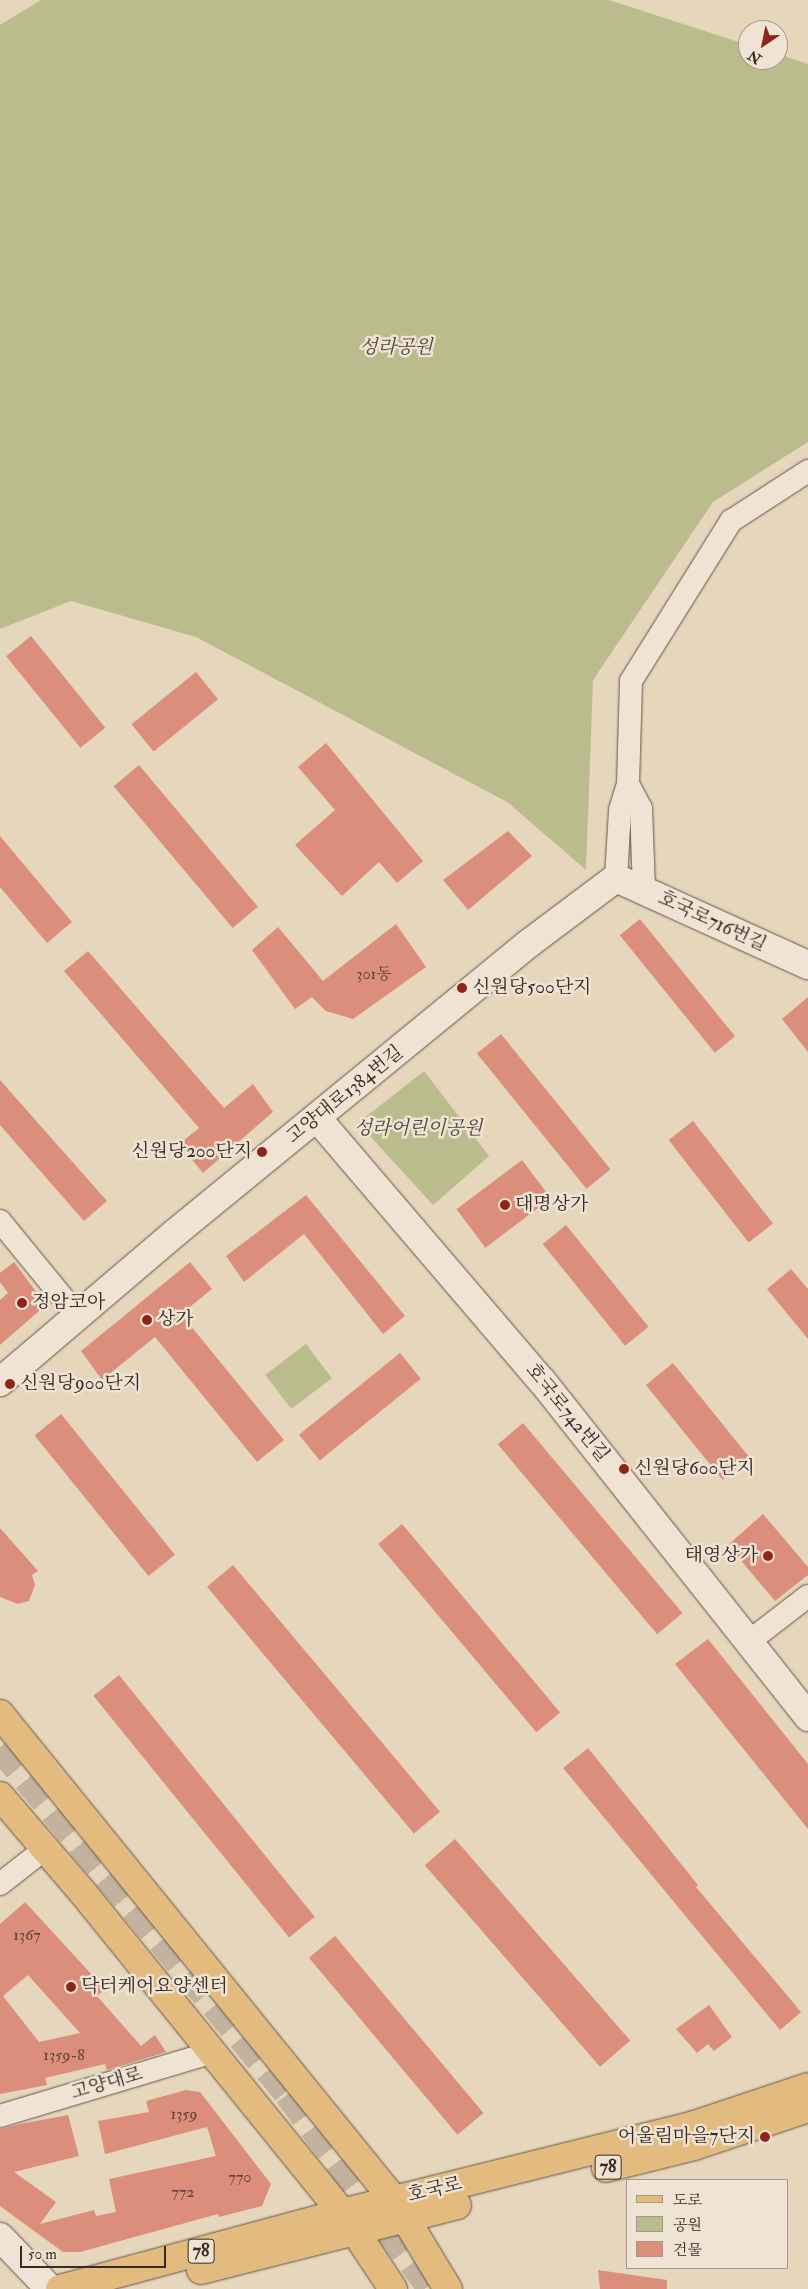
<!DOCTYPE html>
<html>
<head>
<meta charset="utf-8">
<style>
	body { margin:0 }
	#map { position:relative; width:808px; height:2289px; overflow:hidden; background:#e6d6bc; font-family:"IM FELL Double Pica","Noto Serif KR",serif }
	div>[style] { position:absolute }
	[style*='--x'] { left:calc(var(--x)*1px); top:calc(var(--y)*1px); width:calc(var(--w)*1px); rotate:calc(var(--a)*1deg) }
	.green>* { inset:0; background:#babc8d; transform-origin:0 0 }
	.building>* { inset:0; background:#db8e7c; transform-origin:0 0 }
	.primary-tunnel>* { height:28px; margin-top:-14px; transform-origin:0; background:repeating-linear-gradient(90deg,#c3b39e 0 28px,transparent 0 42px) }
	.roads { filter:drop-shadow(0 0 1px #63544a) drop-shadow(0 0 1px #63544a) }
	.minor>* { height:22px; margin:-11px; padding:0 11px; transform-origin:11px; border-radius:11px; background:#efe4d3 }
	.tertiary>* { height:28px; margin:-14px; padding:0 14px; transform-origin:14px; border-radius:14px; background:#efe4d3 }
	.primary>* { height:28px; margin:-14px; padding:0 14px; transform-origin:14px; border-radius:14px; background:#e3bb7e }
	.dots>* { width:14px; height:14px; translate:-50% -50%; box-sizing:border-box; border:2px solid #efe4d3; border-radius:50% }
	span { translate:-50% -50%; white-space:nowrap; text-align:center; line-height:1.15; -webkit-text-stroke:5px #efe4d3; paint-order:stroke }
	.number-label { font-size:16px; color:#60423a }
	.number-label span { -webkit-text-stroke-width:0 }
	.shield-label span { padding:1px 4px; background:#efe4d3; border:1px solid; border-radius:4px; -webkit-text-stroke-width:0 }
	.shield-label { font-size:18px; color:#372924; font-weight:700 }
	.park-label { font-size:19px; color:#514639; font-style:italic }
	.street-label { font-size:19px; color:#372924 }
	.poi-label { font-size:19px; color:#372924 }
	.left { translate:0 -50%; text-align:left }
	.right { translate:-100% -50%; text-align:right }
	.legend { position:absolute; left:626px; top:2179px; width:162px; height:90px; box-sizing:border-box; background:#efe4d3; border:1px solid #a5998d; margin:0; padding:6px 9px; list-style:none; font-size:15px; color:#372924 }
	.legend li { display:flex; align-items:center; gap:10px; height:25px }
	.legend b { width:25px; border:1px solid #a5998d }
	.north { position:absolute; left:738px; top:20px; width:50px; height:50px; box-sizing:border-box; background:#efe4d3; border:1px solid #a5998d; border-radius:50%; rotate:214deg; font-size:14px; font-weight:700; line-height:20px; text-align:center; color:#372924 }
	.north::after { content:''; display:block; margin:auto; width:18px; height:22px; background:#8f2418; clip-path:polygon(50% 0,100% 100%,50% 72%,0 100%) }
	.scale { position:absolute; left:20px; top:2246px; width:146px; height:22px; box-sizing:border-box; border:2px solid #372924; border-top:0; padding-left:6px; font-size:15px; line-height:18px; white-space:nowrap; color:#372924; -webkit-text-stroke:4px #efe4d3; paint-order:stroke }
</style>
</head>
<body>
<div id="map">
	<div class="green">
		<i style="clip-path:polygon(41px 0,609px 0,748px 45px,748px 60px,778px 60px,778px 54px,808px 64px,808px 442px,713px 502px,593px 680px,586px 870px,507px 802px,196px 637px,71px 601px,0 629px,0 25px)"></i>
		<i style="clip-path:polygon(424px 1071px,489px 1156px,433px 1205px,358px 1123px)"></i>
		<i style="left:306px;top:1344px;width:43px;height:51px;rotate:53deg"></i>
	</div>
	<div class="building">
		<i style="left:31px;top:636px;width:118px;height:32px;rotate:51deg"></i>
		<i style="left:196px;top:672px;width:35px;height:83px;rotate:51deg"></i>
		<i style="clip-path:polygon(326px 743px,423px 861px,397px 883px,379px 862px,342px 896px,295px 845px,335px 810px,298px 767px)"></i>
		<i style="left:139px;top:765px;width:185px;height:33px;rotate:50deg"></i>
		<i style="clip-path:polygon(508px 831px,532px 856px,468px 910px,443px 880px)"></i>
		<i style="clip-path:polygon(0 836px,72px 922px,47px 943px,0 887px)"></i>
		<i style="left:640px;top:919px;width:151px;height:26px;rotate:51deg"></i>
		<i style="clip-path:polygon(396px 924px,426px 967px,353px 1019px,326px 1011px,312px 997px,295px 1009px,252px 950px,278px 927px,323px 981px)"></i>
		<i style="clip-path:polygon(88px 951px,224px 1108px,253px 1084px,273px 1112px,203px 1173px,179px 1144px,199px 1128px,64px 971px)"></i>
		<i style="clip-path:polygon(808px 997px,808px 1052px,782px 1019px)"></i>
		<i style="left:501px;top:1034px;width:174px;height:31px;rotate:51deg"></i>
		<i style="clip-path:polygon(0 1080px,107px 1201px,84px 1221px,0 1125px)"></i>
		<i style="left:693px;top:1121px;width:130px;height:31px;rotate:52deg"></i>
		<i style="left:522px;top:1160px;width:48px;height:82px;rotate:53deg"></i>
		<i style="clip-path:polygon(306px 1195px,405px 1316px,383px 1334px,304px 1234px,244px 1282px,226px 1256px)"></i>
		<i style="left:566px;top:1225px;width:131px;height:30px;rotate:51deg"></i>
		<i style="clip-path:polygon(14px 1262px,46px 1305px,0 1345px,0 1300px,8px 1293px,0 1282px,0 1273px)"></i>
		<i style="clip-path:polygon(190px 1262px,212px 1289px,181px 1314px,284px 1440px,257px 1462px,155px 1337px,102px 1380px,81px 1351px)"></i>
		<i style="clip-path:polygon(791px 1269px,808px 1289px,808px 1339px,767px 1289px)"></i>
		<i style="left:400px;top:1353px;width:33px;height:130px;rotate:51deg"></i>
		<i style="left:673px;top:1363px;width:122px;height:35px;rotate:51deg"></i>
		<i style="left:61px;top:1414px;width:181px;height:34px;rotate:51deg"></i>
		<i style="left:523px;top:1423px;width:248px;height:33px;rotate:50deg"></i>
		<i style="clip-path:polygon(763px 1514px,808px 1567px,808px 1575px,775px 1601px,728px 1545px)"></i>
		<i style="left:402px;top:1524px;width:246px;height:31px;rotate:50deg"></i>
		<i style="clip-path:polygon(0 1528px,38px 1571px,32px 1575px,35px 1585px,29px 1601px,18px 1604px,0 1597px)"></i>
		<i style="left:233px;top:1565px;width:322px;height:34px;rotate:50deg"></i>
		<i style="clip-path:polygon(708px 1639px,808px 1764px,808px 1829px,675px 1664px)"></i>
		<i style="left:119px;top:1675px;width:311px;height:33px;rotate:51deg"></i>
		<i style="clip-path:polygon(588px 1748px,698px 1885px,696px 1887px,801px 2012px,780px 2030px,563px 1768px)"></i>
		<i style="left:455px;top:1839px;width:267px;height:40px;rotate:49deg"></i>
		<i style="clip-path:polygon(evenodd,25px 1902px,105px 1989px,97px 1996px,141px 2046px,155px 2035px,166px 2052px,107px 2070px,105px 2064px,45px 2078px,47px 2085px,0 2094px,0 1924px,25px 1902px,28px 1975px,80px 2033px,39px 2042px,3px 1996px,28px 1975px)"></i>
		<i style="left:335px;top:1936px;width:231px;height:34px;rotate:50deg"></i>
		<i style="clip-path:polygon(709px 2005px,732px 2037px,714px 2051px,708px 2044px,697px 2053px,676px 2029px)"></i>
		<i style="clip-path:polygon(186px 2090px,200px 2092px,271px 2184px,262px 2206px,219px 2217px,218px 2214px,80px 2252px,63px 2252px,0 2206px,0 2129px,20px 2124px,68px 2115px,79px 2156px,14px 2172px,56px 2202px,40px 2224px,94px 2210px,96px 2216px,116px 2212px,109px 2179px,216px 2156px,207px 2127px,105px 2154px,98px 2121px,149px 2112px,146px 2101px)"></i>
		<i style="clip-path:polygon(598px 2270px,667px 2280px,667px 2289px,600px 2289px)"></i>
	</div>
	<div class="primary-tunnel">
		<i style="--x:0;--y:1747;--w:451;--a:50.3"></i>
		<i style="--x:288;--y:2094;--w:242;--a:53.6"></i>
	</div>
	<div class="roads">
		<div class="minor">
			<i style="--x:628;--y:784;--w:27;--a:62"></i>
			<i style="--x:641;--y:808;--w:83;--a:87.9"></i>
			<i style="--x:616;--y:878;--w:68;--a:-86.6"></i>
			<i style="--x:620;--y:810;--w:27;--a:-73"></i>
			<i style="--x:628;--y:784;--w:103;--a:-88.3"></i>
			<i style="--x:631;--y:681;--w:189;--a:-58"></i>
			<i style="--x:731;--y:521;--w:92;--a:-33"></i>
			<i style="--x:0;--y:1221;--w:122;--a:50.7"></i>
			<i style="--x:747;--y:1643;--w:77;--a:-37.6"></i>
			<i style="--x:0;--y:1884;--w:58;--a:-38"></i>
			<i style="--x:0;--y:2116;--w:222;--a:-16.7"></i>
		</div>
		<div class="tertiary">
			<i style="--x:317;--y:1118;--w:346;--a:49.5"></i>
			<i style="--x:542;--y:1381;--w:429;--a:51.6"></i>
			<i style="--x:0;--y:1382;--w:230;--a:-40.4"></i>
			<i style="--x:175;--y:1233;--w:456;--a:-39.3"></i>
			<i style="--x:528;--y:944;--w:110;--a:-36.9"></i>
			<i style="--x:616;--y:878;--w:211;--a:24.4"></i>
			<i style="--x:0;--y:2237;--w:72;--a:46.1"></i>
		</div>
		<div class="primary">
			<i style="--x:0;--y:1714;--w:626;--a:50.97"></i>
			<i style="--x:0;--y:1796;--w:129;--a:49.4"></i>
			<i style="--x:84;--y:1894;--w:410;--a:51"></i>
			<i style="--x:606;--y:2168;--w:91;--a:-14"></i>
			<i style="--x:694;--y:2146;--w:120;--a:-18.4"></i>
			<i style="--x:405;--y:2218;--w:83;--a:58.8"></i>
			<i style="--x:356;--y:2233;--w:67;--a:56.5"></i>
			<i style="--x:201;--y:2270;--w:264;--a:-14.2"></i>
			<i style="--x:60;--y:2289;--w:292;--a:-15.1"></i>
			<i style="--x:342;--y:2213;--w:360;--a:-14"></i>
			<i style="--x:691;--y:2126;--w:123;--a:-18.4"></i>
		</div>
	</div>
	<div class="dots">
		<i style="left:462px;top:988px;background:#8f2418"></i>
		<i style="left:262px;top:1152px;background:#8f2418"></i>
		<i style="left:505px;top:1205px;background:#8f2418"></i>
		<i style="left:22px;top:1303px;background:#8f2418"></i>
		<i style="left:147px;top:1320px;background:#8f2418"></i>
		<i style="left:10px;top:1384px;background:#8f2418"></i>
		<i style="left:624px;top:1469px;background:#8f2418"></i>
		<i style="left:768px;top:1556px;background:#8f2418"></i>
		<i style="left:71px;top:1987px;background:#8f2418"></i>
		<i style="left:765px;top:2137px;background:#8f2418"></i>
	</div>
	<div class="number-label">
		<span style="left:374px;top:974px">301동</span>
		<span style="left:27px;top:1935px">1367</span>
		<span style="left:64px;top:2055px">1359-8</span>
		<span style="left:184px;top:2114px">1359</span>
		<span style="left:240px;top:2177px">770</span>
		<span style="left:183px;top:2192px">772</span>
	</div>
	<div class="shield-label">
		<span style="left:608px;top:2167px">78</span>
		<span style="left:201px;top:2251px">78</span>
	</div>
	<div class="park-label">
		<span style="left:396px;top:348px">성라공원</span>
		<span style="left:418px;top:1129px">성라어린이공원</span>
	</div>
	<div class="street-label">
		<span style="left:712px;top:922px;rotate:25deg">호국로716번길</span>
		<span style="left:345px;top:1095px;rotate:-39deg">고양대로1384번길</span>
		<span style="left:567px;top:1413px;rotate:51deg">호국로742번길</span>
		<span style="left:107px;top:2084px;rotate:-16deg">고양대로</span>
		<span style="left:435px;top:2190px;rotate:-13deg">호국로</span>
	</div>
	<div class="poi-label">
		<span class="left" style="left:472px;top:988px">신원당500단지</span>
		<span class="right" style="left:252px;top:1152px">신원당200단지</span>
		<span class="left" style="left:515px;top:1205px">대명상가</span>
		<span class="left" style="left:32px;top:1303px">정암코아</span>
		<span class="left" style="left:157px;top:1320px">상가</span>
		<span class="left" style="left:20px;top:1384px">신원당900단지</span>
		<span class="left" style="left:634px;top:1469px">신원당600단지</span>
		<span class="right" style="left:758px;top:1556px">태영상가</span>
		<span class="left" style="left:81px;top:1987px">닥터케어요양센터</span>
		<span class="right" style="left:755px;top:2137px">어울림마을7단지</span>
	</div>
	<ul class="legend">
	<li><b style="height:6px;background:#e3bb7e"></b>도로</li>
	<li><b style="height:14px;background:#babc8d"></b>공원</li>
	<li><b style="height:14px;background:#db8e7c"></b>건물</li>
	</ul>
	<div class="north">N</div>
	<div class="scale">50 m</div>
</div>
</body>
</html>
